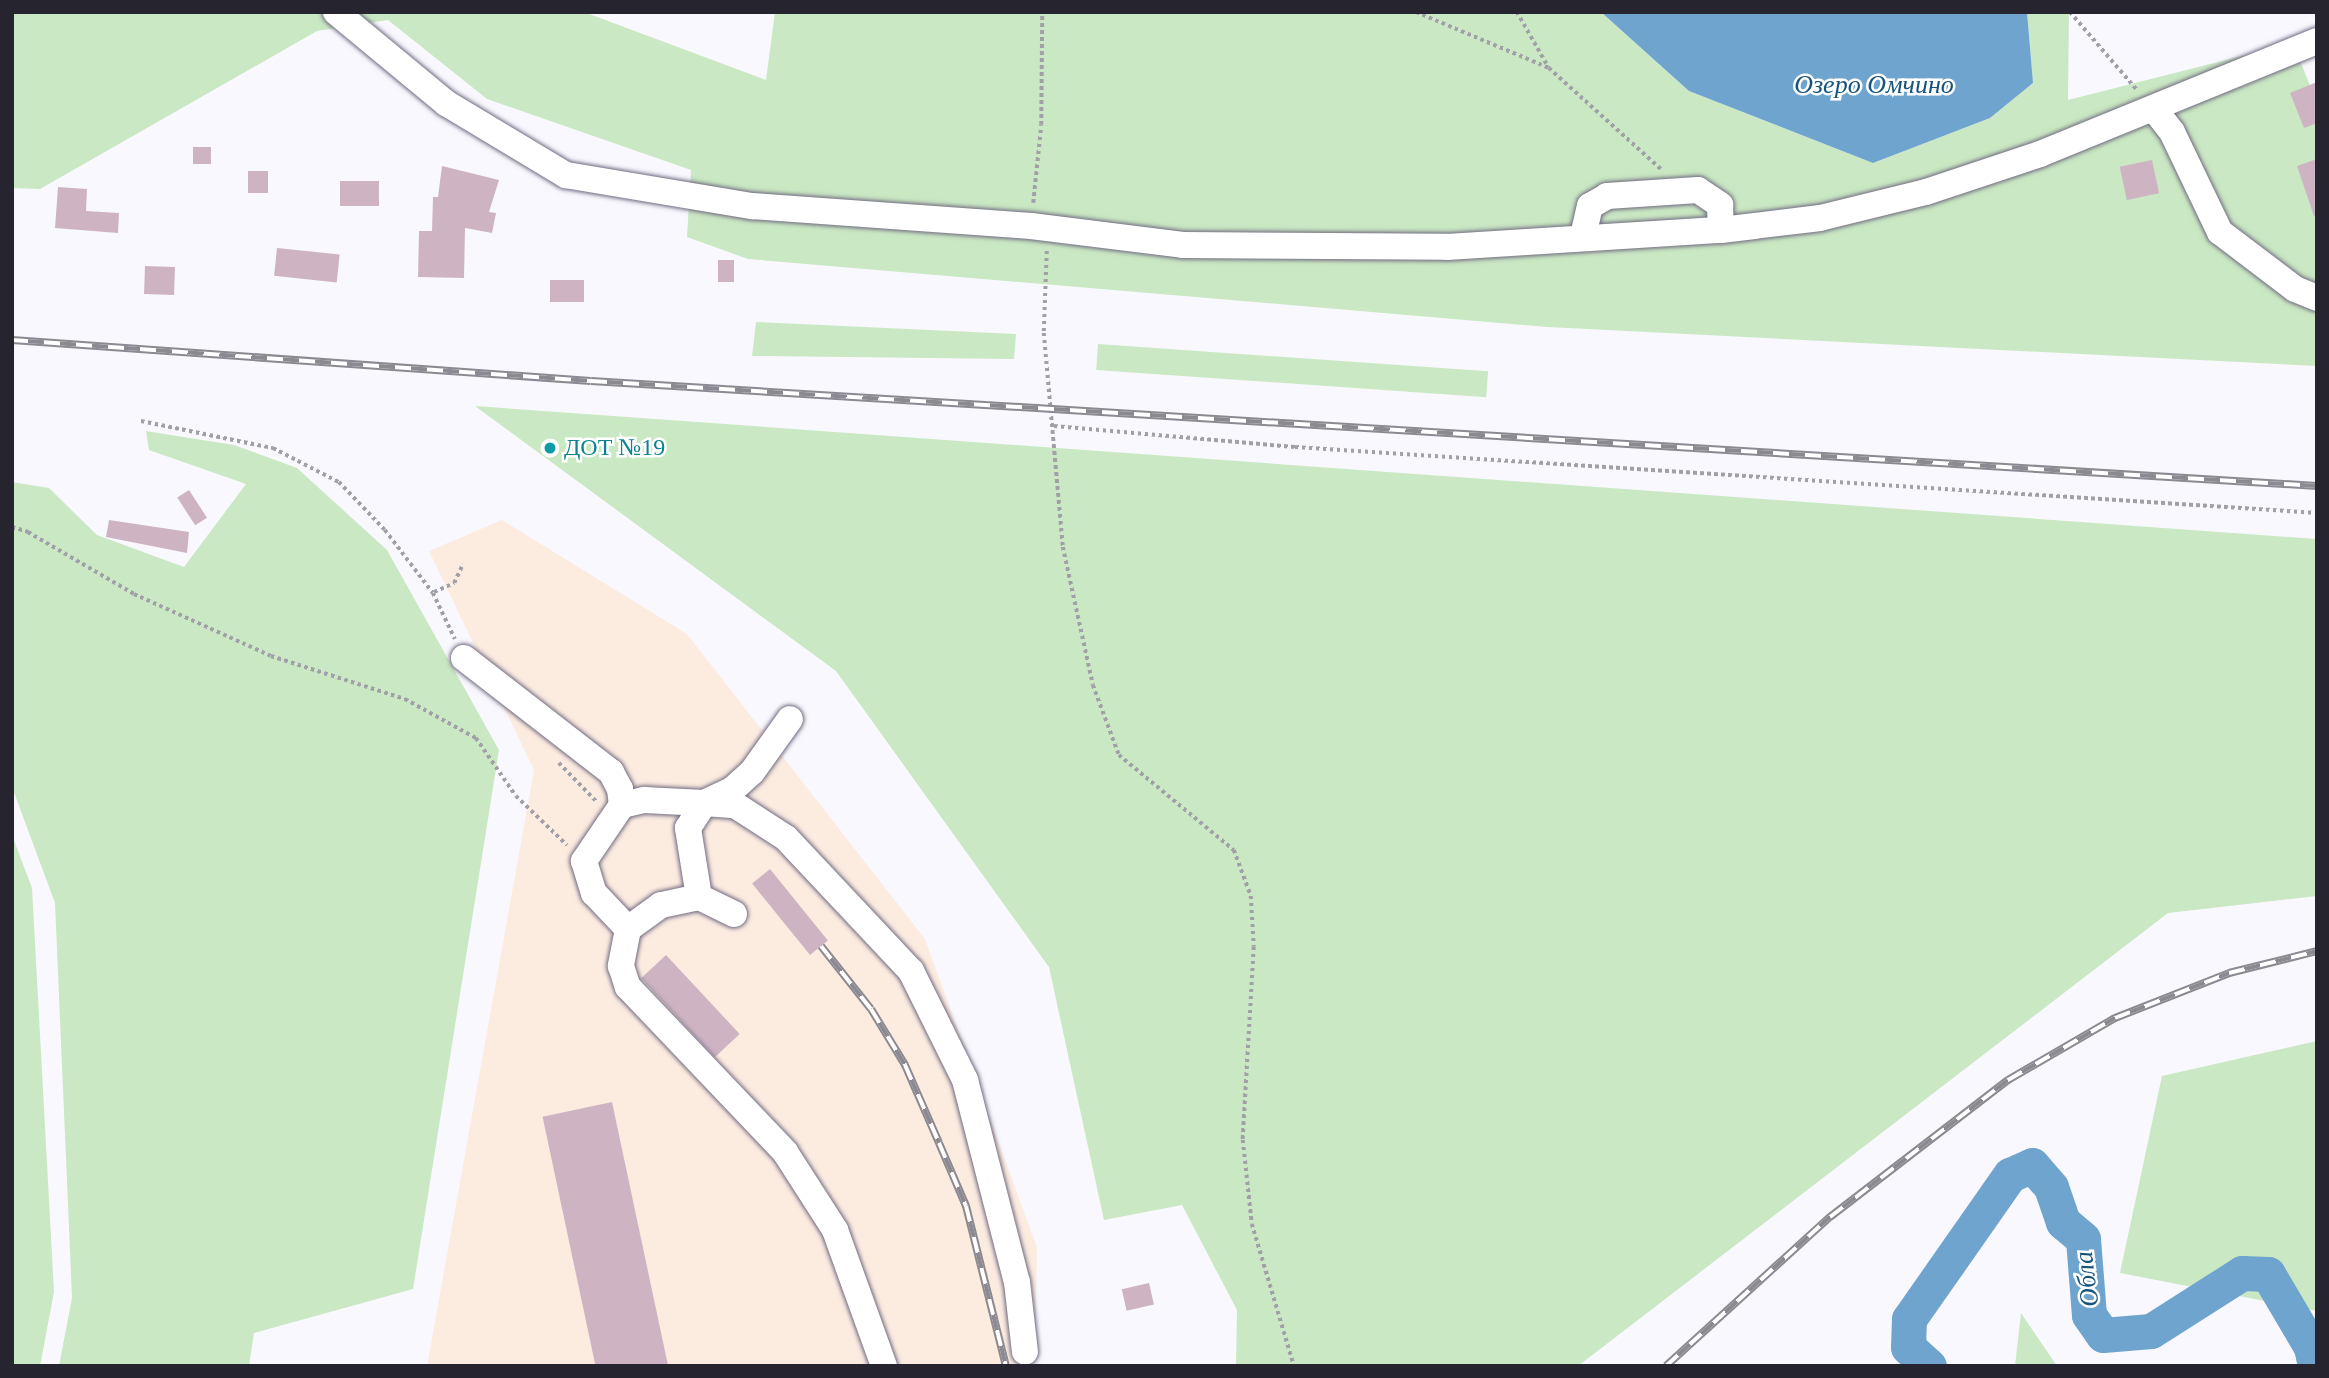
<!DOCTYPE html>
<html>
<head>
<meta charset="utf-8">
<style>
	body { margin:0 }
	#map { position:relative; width:2329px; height:1378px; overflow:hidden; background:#f9f8fe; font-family:Georgia,serif }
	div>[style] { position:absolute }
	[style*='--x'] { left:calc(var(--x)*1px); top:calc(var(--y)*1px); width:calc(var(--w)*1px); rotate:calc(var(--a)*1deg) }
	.industrial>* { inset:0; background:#fcece0 }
	.green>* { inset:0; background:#cae8c3; transform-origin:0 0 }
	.water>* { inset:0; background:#6ea4ce }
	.river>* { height:35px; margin:-17.5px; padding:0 17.5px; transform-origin:17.5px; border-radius:17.5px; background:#6ea4ce }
	.building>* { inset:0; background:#ceb4c3; transform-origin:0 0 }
	.path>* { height:3.5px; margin-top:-1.75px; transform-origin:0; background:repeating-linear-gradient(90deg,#a19fa7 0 3.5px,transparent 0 7px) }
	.roads { filter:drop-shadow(0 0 2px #716b82) drop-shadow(0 0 2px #716b82) }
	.minor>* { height:26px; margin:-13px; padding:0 13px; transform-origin:13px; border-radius:13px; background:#fff }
	.rail>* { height:8px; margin-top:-4px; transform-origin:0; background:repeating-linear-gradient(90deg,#fff 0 16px,#8b8991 0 32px); box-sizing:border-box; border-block:2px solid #8b8991 }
	.dots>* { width:19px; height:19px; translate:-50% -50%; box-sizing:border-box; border:4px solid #fff; border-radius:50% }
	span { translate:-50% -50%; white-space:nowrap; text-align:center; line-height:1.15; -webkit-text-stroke:5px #fff; paint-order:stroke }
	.culture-label { font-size:24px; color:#0d838f }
	.left { translate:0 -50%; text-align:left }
	.water-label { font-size:26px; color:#16547d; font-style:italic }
	.frame { position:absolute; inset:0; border:14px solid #26242e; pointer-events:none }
</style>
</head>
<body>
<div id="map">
	<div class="industrial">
		<i style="clip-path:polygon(502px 520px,687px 634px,925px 939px,1037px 1248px,1035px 1366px,427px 1366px,534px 770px,429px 551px)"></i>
	</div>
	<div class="green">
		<i style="clip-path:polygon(12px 12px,584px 12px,766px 80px,775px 12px,1601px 12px,1689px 91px,1873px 163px,1990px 118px,2033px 83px,2027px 12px,2069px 12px,2068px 100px,2293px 43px,2317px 103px,2317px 366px,1548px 327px,748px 259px,687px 237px,691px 170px,487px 99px,388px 20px,317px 31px,40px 189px,12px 188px)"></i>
		<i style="clip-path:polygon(756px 322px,1016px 334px,1014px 359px,752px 356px)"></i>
		<i style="left:1098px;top:344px;width:391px;height:26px;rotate:4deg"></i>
		<i style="clip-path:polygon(475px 406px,2317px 539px,2317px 896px,2168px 913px,1578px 1366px,1236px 1366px,1237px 1310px,1182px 1205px,1104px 1220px,1049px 967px,836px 671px)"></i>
		<i style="clip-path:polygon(146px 431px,234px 445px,297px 468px,387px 550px,499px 750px,413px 1289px,254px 1333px,249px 1366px,59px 1366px,72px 1298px,55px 903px,12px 787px,12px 482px,49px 488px,97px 535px,184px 567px,246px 484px,149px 450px)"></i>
		<i style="clip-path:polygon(12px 835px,32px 888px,54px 1292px,40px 1366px,12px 1366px)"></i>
		<i style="clip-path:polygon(2317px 1041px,2317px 1311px,2120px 1273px,2162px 1076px)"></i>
		<i style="clip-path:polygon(2021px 1313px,2057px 1366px,2015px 1366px)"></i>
	</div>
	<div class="water">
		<i style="clip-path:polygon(1601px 12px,2027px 12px,2033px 83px,1990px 118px,1873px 163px,1689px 91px)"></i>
	</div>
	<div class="river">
		<i style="--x:1929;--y:1366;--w:28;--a:-138"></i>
		<i style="--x:1908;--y:1347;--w:28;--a:-88"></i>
		<i style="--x:1909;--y:1319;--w:176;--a:-55"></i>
		<i style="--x:2010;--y:1175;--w:24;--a:-24"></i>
		<i style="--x:2032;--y:1165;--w:29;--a:49"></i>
		<i style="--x:2051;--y:1187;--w:37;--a:71"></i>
		<i style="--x:2063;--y:1222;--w:26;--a:40"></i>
		<i style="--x:2083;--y:1239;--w:76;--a:85.5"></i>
		<i style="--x:2089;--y:1315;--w:24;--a:55"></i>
		<i style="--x:2103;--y:1335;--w:48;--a:-4.8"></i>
		<i style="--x:2151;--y:1331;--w:108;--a:-32.5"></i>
		<i style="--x:2242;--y:1273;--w:26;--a:2"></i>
		<i style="--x:2268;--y:1274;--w:85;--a:59.5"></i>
		<i style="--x:2311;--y:1347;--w:19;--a:78"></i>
	</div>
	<div class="building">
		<i style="clip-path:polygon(2317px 82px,2317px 123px,2304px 128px,2290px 93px)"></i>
		<i style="left:193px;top:147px;width:18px;height:17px"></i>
		<i style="clip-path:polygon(2317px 159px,2317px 216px,2314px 216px,2297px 166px)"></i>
		<i style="left:2152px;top:160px;width:34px;height:33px;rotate:78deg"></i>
		<i style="clip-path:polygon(442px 166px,499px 180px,489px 212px,496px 213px,492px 233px,465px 228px,464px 278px,418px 277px,419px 231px,432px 231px,433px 197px,438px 197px)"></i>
		<i style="left:248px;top:171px;width:20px;height:22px"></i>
		<i style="left:379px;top:181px;width:25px;height:39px;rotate:90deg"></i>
		<i style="clip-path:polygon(58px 187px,87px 189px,86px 211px,119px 213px,118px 233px,55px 228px)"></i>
		<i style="left:277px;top:248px;width:63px;height:28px;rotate:6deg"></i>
		<i style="left:718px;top:260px;width:16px;height:22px"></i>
		<i style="left:145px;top:266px;width:30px;height:28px;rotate:2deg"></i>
		<i style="left:550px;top:280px;width:34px;height:22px"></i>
		<i style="left:189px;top:490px;width:33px;height:14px;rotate:57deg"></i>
		<i style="clip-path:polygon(109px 520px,189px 532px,187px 553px,106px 537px)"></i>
		<i style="left:770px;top:869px;width:92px;height:23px;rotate:51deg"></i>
		<i style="left:666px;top:955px;width:108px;height:34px;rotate:47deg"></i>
		<i style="left:612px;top:1102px;width:270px;height:71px;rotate:78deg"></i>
		<i style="left:1149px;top:1283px;width:22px;height:28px;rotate:77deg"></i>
	</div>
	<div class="path">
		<i style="--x:1416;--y:12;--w:144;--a:22.8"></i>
		<i style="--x:1517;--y:12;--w:64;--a:60.3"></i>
		<i style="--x:1549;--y:68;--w:152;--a:42.1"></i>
		<i style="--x:2070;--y:12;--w:103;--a:49.3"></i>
		<i style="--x:1033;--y:203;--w:78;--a:-84.1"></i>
		<i style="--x:1041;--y:125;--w:113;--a:-89.5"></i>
		<i style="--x:1047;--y:251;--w:82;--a:92.1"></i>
		<i style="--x:1044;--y:333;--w:215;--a:84.9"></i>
		<i style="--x:1063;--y:547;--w:141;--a:77.7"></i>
		<i style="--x:1093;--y:685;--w:75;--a:69.6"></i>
		<i style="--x:1119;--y:755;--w:149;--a:39.6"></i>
		<i style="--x:1234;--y:850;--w:49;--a:69.7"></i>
		<i style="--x:1251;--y:896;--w:51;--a:86.6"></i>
		<i style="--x:1254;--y:947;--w:193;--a:93.3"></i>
		<i style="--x:1243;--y:1140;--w:84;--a:83.9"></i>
		<i style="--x:1252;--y:1224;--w:148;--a:73.5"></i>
		<i style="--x:141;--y:421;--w:135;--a:11.6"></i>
		<i style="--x:273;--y:448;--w:74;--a:27.3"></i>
		<i style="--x:339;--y:482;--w:66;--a:46.2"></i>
		<i style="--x:385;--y:530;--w:79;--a:52.7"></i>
		<i style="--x:433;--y:593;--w:51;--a:64.4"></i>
		<i style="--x:1054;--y:426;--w:242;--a:5"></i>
		<i style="--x:1295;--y:447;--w:1024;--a:3.69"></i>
		<i style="--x:12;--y:527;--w:17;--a:17"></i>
		<i style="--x:28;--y:532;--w:123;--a:30.3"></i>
		<i style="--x:134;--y:594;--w:150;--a:24.3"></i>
		<i style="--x:271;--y:656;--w:141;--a:17.8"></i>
		<i style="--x:405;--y:699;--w:81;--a:28.8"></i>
		<i style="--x:476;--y:738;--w:70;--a:55.4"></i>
		<i style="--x:516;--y:796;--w:71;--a:43.9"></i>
		<i style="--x:434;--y:592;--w:22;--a:-24"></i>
		<i style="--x:454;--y:583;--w:21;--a:-65"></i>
		<i style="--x:559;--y:763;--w:54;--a:45.7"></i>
	</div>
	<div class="roads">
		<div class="minor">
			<i style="--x:336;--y:12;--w:143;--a:39.6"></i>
			<i style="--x:446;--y:103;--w:140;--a:31"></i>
			<i style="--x:566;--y:175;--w:189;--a:9.5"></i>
			<i style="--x:752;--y:206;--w:280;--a:4.1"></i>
			<i style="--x:1031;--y:226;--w:153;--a:7.1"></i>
			<i style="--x:1183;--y:245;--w:264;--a:0.4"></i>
			<i style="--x:1447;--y:247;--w:275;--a:-3.6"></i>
			<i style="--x:1721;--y:230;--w:100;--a:-6.9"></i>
			<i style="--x:1820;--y:218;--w:109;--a:-13.8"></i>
			<i style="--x:1926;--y:192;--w:120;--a:-18.4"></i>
			<i style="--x:2040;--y:154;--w:299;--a:-22.2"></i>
			<i style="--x:2154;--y:109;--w:29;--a:52"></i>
			<i style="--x:2172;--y:132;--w:111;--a:64.4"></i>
			<i style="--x:2220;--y:232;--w:94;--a:37.2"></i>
			<i style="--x:2295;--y:289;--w:24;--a:22"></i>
			<i style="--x:1583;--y:236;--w:31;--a:-77"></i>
			<i style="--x:1590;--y:206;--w:20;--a:-30"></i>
			<i style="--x:1607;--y:196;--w:91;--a:-3.8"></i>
			<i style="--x:1698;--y:190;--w:27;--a:34"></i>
			<i style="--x:1720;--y:205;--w:25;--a:88"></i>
			<i style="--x:464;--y:658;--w:186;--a:37.8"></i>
			<i style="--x:611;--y:772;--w:19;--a:62"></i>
			<i style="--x:620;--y:789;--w:16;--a:83"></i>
			<i style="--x:622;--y:805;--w:68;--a:124.2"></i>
			<i style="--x:584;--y:861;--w:34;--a:73"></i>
			<i style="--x:594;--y:893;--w:50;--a:46.6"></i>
			<i style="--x:622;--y:805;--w:23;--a:-13"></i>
			<i style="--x:644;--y:800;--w:60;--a:2.9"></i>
			<i style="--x:704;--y:803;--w:31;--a:-25"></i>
			<i style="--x:732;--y:790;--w:27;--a:-42"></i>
			<i style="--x:752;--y:772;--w:65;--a:-54.4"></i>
			<i style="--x:699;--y:897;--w:70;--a:-99.1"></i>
			<i style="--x:688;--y:828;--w:30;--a:-57"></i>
			<i style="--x:704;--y:803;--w:31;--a:4"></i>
			<i style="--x:735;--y:805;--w:61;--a:32.9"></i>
			<i style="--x:786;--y:838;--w:183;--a:46.8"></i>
			<i style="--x:911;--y:971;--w:122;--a:63.6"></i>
			<i style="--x:965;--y:1080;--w:209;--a:75.6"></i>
			<i style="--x:1017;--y:1282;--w:70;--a:83.5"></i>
			<i style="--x:734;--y:914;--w:39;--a:-154"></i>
			<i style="--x:699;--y:897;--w:39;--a:168"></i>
			<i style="--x:661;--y:905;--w:41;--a:144"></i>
			<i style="--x:628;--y:929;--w:38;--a:101"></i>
			<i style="--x:621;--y:966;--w:22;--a:72"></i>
			<i style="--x:628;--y:987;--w:228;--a:46.4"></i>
			<i style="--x:785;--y:1152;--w:93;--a:57.3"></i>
			<i style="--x:835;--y:1230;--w:145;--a:70.2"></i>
		</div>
	</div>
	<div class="rail">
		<i style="--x:12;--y:340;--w:580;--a:4.05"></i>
		<i style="--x:591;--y:381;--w:1729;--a:3.48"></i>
		<i style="--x:821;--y:946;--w:80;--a:51.6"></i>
		<i style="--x:871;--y:1009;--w:66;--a:58.7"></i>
		<i style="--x:905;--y:1065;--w:85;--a:66.4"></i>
		<i style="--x:939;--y:1143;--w:69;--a:66.8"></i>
		<i style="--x:966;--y:1206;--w:165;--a:76"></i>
		<i style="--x:1666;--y:1366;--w:222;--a:-42.3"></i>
		<i style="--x:1830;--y:1217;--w:225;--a:-37.6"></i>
		<i style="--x:2008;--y:1080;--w:124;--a:-30.1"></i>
		<i style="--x:2115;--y:1018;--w:123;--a:-21.5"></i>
		<i style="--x:2229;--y:973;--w:91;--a:-14"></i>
	</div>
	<div class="dots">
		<i style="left:550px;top:448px;background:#0f9aa8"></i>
	</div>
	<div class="culture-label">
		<span class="left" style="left:564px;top:448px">ДОТ №19</span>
	</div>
	<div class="water-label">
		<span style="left:1874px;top:85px">Озеро Омчино</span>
		<span style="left:2087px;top:1279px;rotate:-97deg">Обла</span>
	</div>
	<div class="frame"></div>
</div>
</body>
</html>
